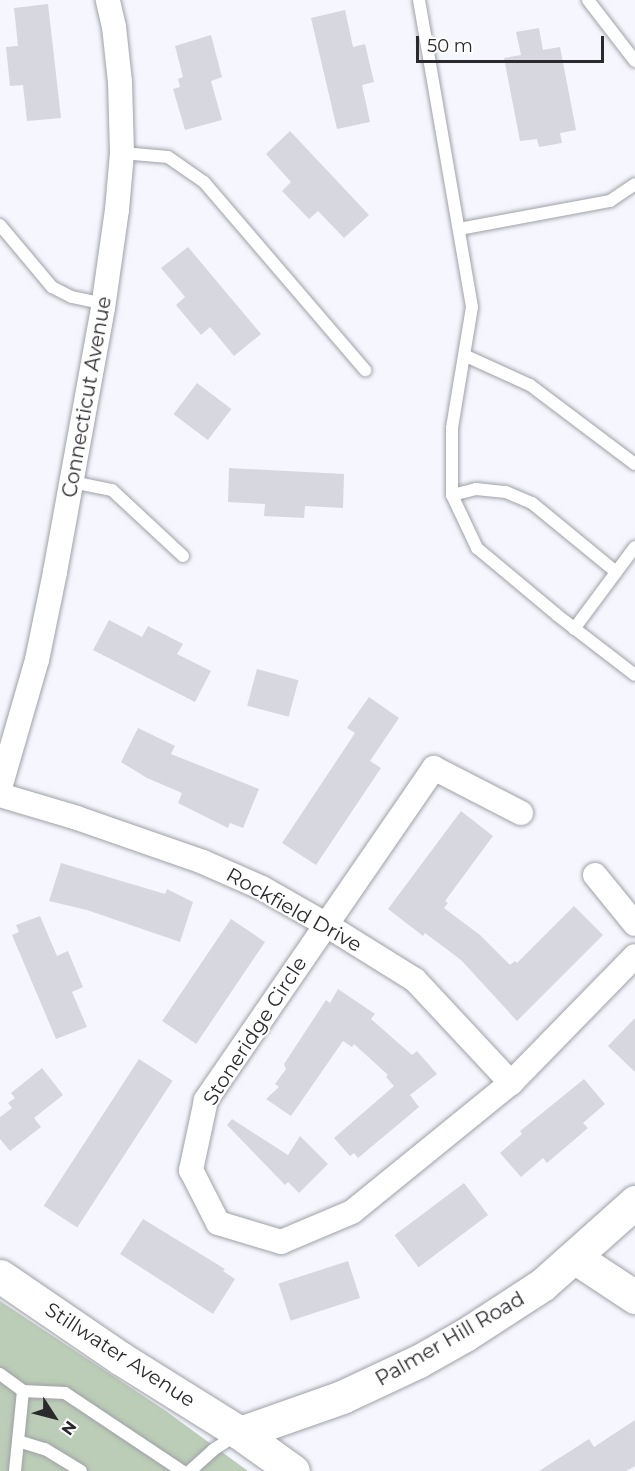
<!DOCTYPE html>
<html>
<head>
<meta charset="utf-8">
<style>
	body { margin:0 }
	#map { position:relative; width:635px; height:1471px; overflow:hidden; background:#f6f7fe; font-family:Montserrat,sans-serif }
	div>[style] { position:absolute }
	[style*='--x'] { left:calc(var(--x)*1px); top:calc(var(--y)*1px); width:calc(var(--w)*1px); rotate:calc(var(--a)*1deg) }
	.green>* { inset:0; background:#bbcdb6 }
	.building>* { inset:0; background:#d6d7df; transform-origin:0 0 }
	.roads { filter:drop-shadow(0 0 2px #9fa0a8) drop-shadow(0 0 2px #9fa0a8) }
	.lane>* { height:12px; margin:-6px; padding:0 6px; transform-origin:6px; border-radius:6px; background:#fff }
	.street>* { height:24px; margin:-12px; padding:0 12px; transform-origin:12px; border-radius:12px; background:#fff }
	.secondary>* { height:33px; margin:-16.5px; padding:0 16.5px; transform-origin:16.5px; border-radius:16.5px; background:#fff }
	span { translate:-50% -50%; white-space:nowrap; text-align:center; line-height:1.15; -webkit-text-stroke:4.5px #fff; paint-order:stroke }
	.street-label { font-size:20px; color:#2a2a2e }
	.north { position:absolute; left:24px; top:1387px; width:60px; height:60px; -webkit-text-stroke:4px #fff; paint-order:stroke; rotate:126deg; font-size:16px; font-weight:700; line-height:24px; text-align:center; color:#2a2a2e }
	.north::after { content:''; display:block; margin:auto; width:21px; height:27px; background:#2a2a2e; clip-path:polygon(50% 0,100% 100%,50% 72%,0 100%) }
	.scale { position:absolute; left:416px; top:36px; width:188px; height:27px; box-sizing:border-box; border:3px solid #2a2a2e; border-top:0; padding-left:8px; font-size:18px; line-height:21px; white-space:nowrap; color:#2a2a2e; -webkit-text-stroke:4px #fff; paint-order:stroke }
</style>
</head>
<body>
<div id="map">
	<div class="green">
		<i style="clip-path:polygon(0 1301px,166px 1411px,248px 1471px,0 1471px)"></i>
	</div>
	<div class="building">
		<i style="clip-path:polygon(48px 4px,61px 118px,27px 121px,23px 85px,10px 86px,6px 47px,18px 46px,14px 8px)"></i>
		<i style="clip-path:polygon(345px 10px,353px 47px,365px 44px,374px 82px,362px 85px,370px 122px,337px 129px,311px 18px)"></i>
		<i style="clip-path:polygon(539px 28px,543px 50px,560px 47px,576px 130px,560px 133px,562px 143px,539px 147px,537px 139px,520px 141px,504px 58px,521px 55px,516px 32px)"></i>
		<i style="clip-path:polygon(211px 35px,222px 77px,211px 81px,222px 120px,185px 130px,173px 89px,180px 87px,178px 79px,183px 77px,175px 46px)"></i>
		<i style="clip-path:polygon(290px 131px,369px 215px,344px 238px,318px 211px,309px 219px,282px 191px,291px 182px,266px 154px)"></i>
		<i style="clip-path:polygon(188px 247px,261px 334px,234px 356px,210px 327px,201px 335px,176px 305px,185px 297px,161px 268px)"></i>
		<i style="left:197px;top:383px;width:43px;height:39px;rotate:37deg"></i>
		<i style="clip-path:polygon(229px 468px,344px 474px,343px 508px,305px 506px,304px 518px,264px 516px,265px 504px,228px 502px)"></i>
		<i style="clip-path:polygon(109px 620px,142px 637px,148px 626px,183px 644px,177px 654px,211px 671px,195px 702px,93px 650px)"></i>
		<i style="left:257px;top:669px;width:43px;height:38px;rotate:15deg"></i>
		<i style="clip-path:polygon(369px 697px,399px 718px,370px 761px,381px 768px,316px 865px,282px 843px,355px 733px,347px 728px)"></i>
		<i style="clip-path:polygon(138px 728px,175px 746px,171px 754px,259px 789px,243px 828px,230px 823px,228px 828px,178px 803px,182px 793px,147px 778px,121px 762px)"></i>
		<i style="clip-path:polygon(461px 811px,493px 836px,445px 901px,448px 903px,444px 908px,480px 935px,510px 965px,515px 961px,517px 963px,574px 906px,603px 935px,517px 1021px,461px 960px,425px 933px,423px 936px,388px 909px)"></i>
		<i style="clip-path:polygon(61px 863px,165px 894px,167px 889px,193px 902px,180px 942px,87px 910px,49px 901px)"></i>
		<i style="clip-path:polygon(40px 916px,57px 956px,68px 951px,83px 987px,72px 992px,87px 1027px,56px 1039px,12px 935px,19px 932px,16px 925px)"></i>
		<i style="left:231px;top:919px;width:41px;height:123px;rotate:34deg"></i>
		<i style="clip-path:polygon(338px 989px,375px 1014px,371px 1019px,412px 1055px,417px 1051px,437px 1074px,410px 1095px,419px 1107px,358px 1158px,354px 1153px,350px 1156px,334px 1138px,394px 1086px,386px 1077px,388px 1075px,354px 1044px,352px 1047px,343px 1041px,291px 1116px,266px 1099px,279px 1087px,275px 1084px,286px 1069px,284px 1064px,326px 1000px,330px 1003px)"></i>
		<i style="clip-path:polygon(635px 1018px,635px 1072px,608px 1046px)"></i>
		<i style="left:139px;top:1059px;width:40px;height:175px;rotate:33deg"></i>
		<i style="clip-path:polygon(42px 1068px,63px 1095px,34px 1118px,41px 1127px,10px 1151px,0 1139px,0 1117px,12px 1108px,8px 1103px,15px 1098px,11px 1093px)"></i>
		<i style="clip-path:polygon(584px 1079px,605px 1104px,583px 1123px,588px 1128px,547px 1163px,543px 1158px,521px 1177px,500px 1153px,522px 1134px,520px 1131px)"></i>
		<i style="clip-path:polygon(232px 1119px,288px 1155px,300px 1136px,328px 1164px,299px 1193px,288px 1182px,285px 1185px,227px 1125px)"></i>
		<i style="left:464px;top:1183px;width:40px;height:87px;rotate:53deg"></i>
		<i style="clip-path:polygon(143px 1219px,225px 1269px,223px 1271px,235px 1279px,213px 1314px,120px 1254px)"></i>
		<i style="left:348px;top:1261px;width:39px;height:73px;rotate:72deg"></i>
		<i style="clip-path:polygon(635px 1420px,635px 1466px,626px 1471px,539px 1471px,589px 1439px,594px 1447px)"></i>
	</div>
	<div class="roads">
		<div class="lane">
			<i style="--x:419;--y:0;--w:312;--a:80.2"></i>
			<i style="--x:472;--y:307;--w:123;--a:99.4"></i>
			<i style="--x:452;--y:428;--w:67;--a:90"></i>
			<i style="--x:452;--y:495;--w:59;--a:64.7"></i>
			<i style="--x:477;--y:548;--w:104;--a:39.9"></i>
			<i style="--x:557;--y:615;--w:98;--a:37.6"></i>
			<i style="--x:588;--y:0;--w:77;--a:52.4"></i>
			<i style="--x:122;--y:153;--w:46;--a:5"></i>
			<i style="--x:168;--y:157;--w:44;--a:34.8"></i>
			<i style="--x:204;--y:182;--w:248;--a:49.4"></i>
			<i style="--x:0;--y:225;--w:81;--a:50"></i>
			<i style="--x:52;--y:287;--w:22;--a:27"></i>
			<i style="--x:72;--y:297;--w:33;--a:12"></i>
			<i style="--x:459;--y:229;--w:154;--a:-10.5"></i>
			<i style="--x:610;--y:201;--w:30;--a:-34"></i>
			<i style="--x:466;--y:356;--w:70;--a:24.4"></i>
			<i style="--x:530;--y:385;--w:131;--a:37"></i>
			<i style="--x:72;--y:482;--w:41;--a:11.3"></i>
			<i style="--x:112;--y:490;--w:97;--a:42.9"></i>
			<i style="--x:452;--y:495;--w:25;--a:-14"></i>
			<i style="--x:476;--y:489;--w:30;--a:6"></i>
			<i style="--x:506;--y:492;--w:28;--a:23"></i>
			<i style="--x:532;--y:503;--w:109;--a:39.4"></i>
			<i style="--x:574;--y:629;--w:102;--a:-53.4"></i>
			<i style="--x:0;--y:1374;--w:29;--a:36"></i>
			<i style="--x:23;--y:1391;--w:42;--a:2.7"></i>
			<i style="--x:65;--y:1393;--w:141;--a:33.7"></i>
			<i style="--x:18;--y:1441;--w:28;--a:17"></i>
			<i style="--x:45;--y:1449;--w:42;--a:31.4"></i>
			<i style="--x:15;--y:1471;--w:80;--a:-84.3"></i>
			<i style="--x:190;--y:1471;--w:31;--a:-42"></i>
			<i style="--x:213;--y:1450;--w:27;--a:-33"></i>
		</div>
		<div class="street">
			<i style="--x:0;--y:788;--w:133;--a:-73.9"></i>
			<i style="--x:37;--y:660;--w:90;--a:-78.4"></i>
			<i style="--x:55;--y:572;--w:268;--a:-79.7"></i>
			<i style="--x:103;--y:308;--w:99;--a:-81.9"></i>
			<i style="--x:117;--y:210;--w:57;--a:-85"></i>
			<i style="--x:122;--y:153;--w:71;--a:-91.6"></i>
			<i style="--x:120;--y:82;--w:55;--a:-96.2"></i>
			<i style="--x:114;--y:27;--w:28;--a:-103"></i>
			<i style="--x:0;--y:795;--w:80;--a:16.6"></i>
			<i style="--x:77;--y:818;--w:133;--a:19.2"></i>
			<i style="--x:203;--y:862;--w:64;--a:23.8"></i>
			<i style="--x:262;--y:888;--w:73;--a:29.7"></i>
			<i style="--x:325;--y:924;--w:106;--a:31.9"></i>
			<i style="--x:415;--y:980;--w:141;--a:47"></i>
			<i style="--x:521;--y:813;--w:98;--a:-152.7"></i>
			<i style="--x:434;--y:768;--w:403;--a:124.5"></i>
			<i style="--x:206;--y:1100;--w:72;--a:102.1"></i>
			<i style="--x:191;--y:1170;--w:59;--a:63"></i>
			<i style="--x:218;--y:1223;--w:66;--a:16.8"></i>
			<i style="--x:281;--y:1242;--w:77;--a:-22.9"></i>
			<i style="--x:352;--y:1212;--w:205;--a:-39.1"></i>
			<i style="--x:511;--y:1083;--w:177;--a:-45.7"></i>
			<i style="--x:595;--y:875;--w:63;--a:50.8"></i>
		</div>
		<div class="secondary">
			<i style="--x:576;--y:1258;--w:71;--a:33.5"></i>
			<i style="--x:0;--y:1276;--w:145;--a:34.3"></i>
			<i style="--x:120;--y:1358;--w:142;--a:32"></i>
			<i style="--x:240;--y:1433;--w:65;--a:35.6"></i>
			<i style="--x:240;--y:1433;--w:108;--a:-19.4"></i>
			<i style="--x:342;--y:1397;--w:85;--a:-25.1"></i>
			<i style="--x:419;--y:1361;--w:53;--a:-29.5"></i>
			<i style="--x:465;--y:1335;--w:92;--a:-33"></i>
			<i style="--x:542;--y:1285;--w:125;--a:-41.7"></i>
		</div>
	</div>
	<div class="street-label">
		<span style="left:87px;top:397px;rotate:-80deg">Connecticut Avenue</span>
		<span style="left:294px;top:910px;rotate:29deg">Rockfield Drive</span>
		<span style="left:255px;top:1031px;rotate:-57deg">Stoneridge Circle</span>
		<span style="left:450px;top:1339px;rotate:-30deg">Palmer Hill Road</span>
		<span style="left:120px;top:1355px;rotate:33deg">Stillwater Avenue</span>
	</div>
	<div class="north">N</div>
	<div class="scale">50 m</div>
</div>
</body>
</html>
